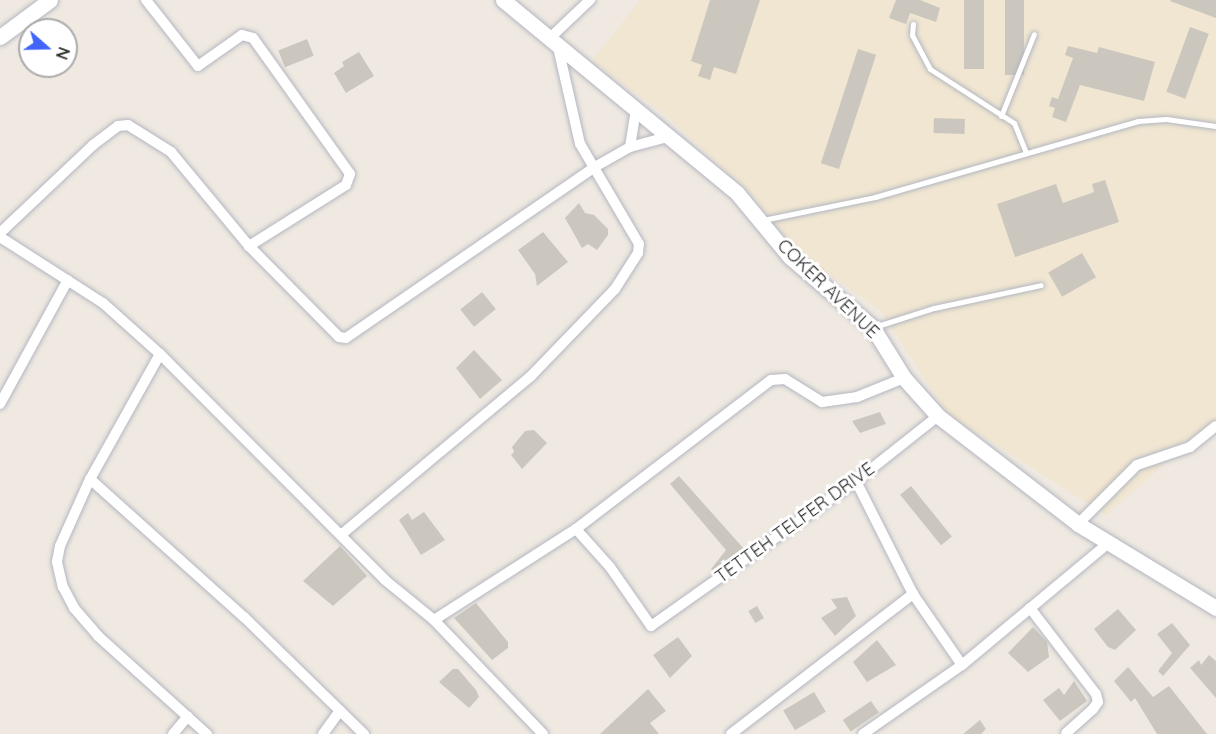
<!DOCTYPE html>
<html>
<head>
<meta charset="utf-8">
<style>
	body { margin:0 }
	#map { position:relative; width:1216px; height:734px; overflow:hidden; background:#efe9e1; font-family:Quicksand,sans-serif }
	div>[style] { position:absolute }
	[style*='--x'] { left:calc(var(--x)*1px); top:calc(var(--y)*1px); width:calc(var(--w)*1px); rotate:calc(var(--a)*1deg) }
	.education>* { inset:0; background:#f0e6d1 }
	.building>* { inset:0; background:#cbc7bf; transform-origin:0 0 }
	.roads { filter:drop-shadow(0 0 2px #b4b7c1) drop-shadow(0 0 2px #b4b7c1) }
	.lane>* { height:5px; margin:-2.5px; padding:0 2.5px; transform-origin:2.5px; border-radius:2.5px; background:#fff }
	.street>* { height:10px; margin:-5px; padding:0 5px; transform-origin:5px; border-radius:5px; background:#fff }
	.secondary>* { height:15px; margin:-7.5px; padding:0 7.5px; transform-origin:7.5px; border-radius:7.5px; background:#fff }
	span { translate:-50% -50%; white-space:nowrap; text-align:center; line-height:1.15; -webkit-text-stroke:6px #fff; paint-order:stroke }
	.street-label { font-size:18px; color:#2e2e2e }
	.north { position:absolute; left:18px; top:18px; width:60px; height:60px; box-sizing:border-box; background:#fff; border:2px solid #ababab; border-radius:50%; rotate:110deg; font-size:16px; font-weight:700; line-height:24px; text-align:center; color:#2e2e2e }
	.north::after { content:''; display:block; margin:auto; width:21px; height:27px; background:#4264fb; clip-path:polygon(50% 0,100% 100%,50% 72%,0 100%) }
</style>
</head>
<body>
<div id="map">
	<div class="education">
		<i style="clip-path:polygon(640px 0,1216px 0,1216px 419px,1106px 515px,947px 414px,880px 310px,795px 250px,754px 196px,659px 110px,592px 61px)"></i>
	</div>
	<div class="building">
		<i style="clip-path:polygon(710px 0,760px 0,736px 74px,714px 67px,710px 80px,698px 76px,702px 65px,691px 61px)"></i>
		<i style="clip-path:polygon(896px 0,920px 0,940px 8px,936px 22px,910px 13px,906px 24px,889px 18px)"></i>
		<i style="left:964px;top:0;width:20px;height:69px"></i>
		<i style="left:1005px;top:0;width:19px;height:75px"></i>
		<i style="clip-path:polygon(1171px 0,1216px 0,1216px 18px,1170px 1px)"></i>
		<i style="left:1190px;top:27px;width:20px;height:69px;rotate:20deg"></i>
		<i style="left:307px;top:39px;width:18px;height:31px;rotate:68deg"></i>
		<i style="clip-path:polygon(1068px 46px,1097px 53px,1099px 47px,1155px 62px,1144px 101px,1080px 85px,1066px 122px,1052px 117px,1055px 108px,1049px 106px,1052px 97px,1058px 99px,1073px 58px,1065px 55px)"></i>
		<i style="left:858px;top:49px;width:19px;height:120px;rotate:18deg"></i>
		<i style="clip-path:polygon(359px 52px,374px 76px,346px 93px,334px 73px,344px 66px,342px 62px)"></i>
		<i style="left:934px;top:118px;width:31px;height:15px;rotate:2deg"></i>
		<i style="clip-path:polygon(1105px 180px,1119px 222px,1015px 257px,997px 204px,1056px 184px,1063px 203px,1094px 192px,1092px 184px)"></i>
		<i style="clip-path:polygon(579px 203px,585px 213px,594px 215px,608px 229px,608px 235px,597px 250px,588px 244px,582px 248px,565px 218px)"></i>
		<i style="clip-path:polygon(543px 232px,568px 262px,537px 286px,535px 274px,518px 250px)"></i>
		<i style="left:1082px;top:253px;width:28px;height:39px;rotate:60deg"></i>
		<i style="left:482px;top:292px;width:22px;height:28px;rotate:51deg"></i>
		<i style="clip-path:polygon(474px 350px,502px 380px,480px 399px,456px 368px)"></i>
		<i style="clip-path:polygon(880px 412px,886px 424px,860px 433px,852px 421px)"></i>
		<i style="clip-path:polygon(534px 430px,547px 443px,522px 469px,511px 455px,514px 452px,512px 447px,525px 431px)"></i>
		<i style="clip-path:polygon(679px 476px,745px 550px,714px 572px,711px 569px,726px 550px,670px 484px)"></i>
		<i style="left:911px;top:486px;width:65px;height:14px;rotate:51deg"></i>
		<i style="clip-path:polygon(424px 512px,445px 540px,421px 555px,399px 520px,408px 513px,412px 520px)"></i>
		<i style="clip-path:polygon(340px 546px,367px 576px,333px 606px,303px 581px)"></i>
		<i style="clip-path:polygon(847px 597px,856px 616px,835px 636px,821px 618px,837px 608px,831px 599px)"></i>
		<i style="clip-path:polygon(476px 603px,508px 642px,508px 648px,492px 660px,454px 618px)"></i>
		<i style="left:757px;top:606px;width:14px;height:10px;rotate:60deg"></i>
		<i style="clip-path:polygon(1118px 609px,1136px 630px,1115px 650px,1108px 647px,1094px 629px)"></i>
		<i style="clip-path:polygon(1172px 623px,1190px 645px,1163px 676px,1158px 671px,1172px 653px,1157px 634px)"></i>
		<i style="clip-path:polygon(1033px 627px,1047px 642px,1049px 657px,1028px 672px,1008px 653px)"></i>
		<i style="clip-path:polygon(678px 637px,692px 656px,670px 678px,653px 655px)"></i>
		<i style="clip-path:polygon(877px 640px,896px 665px,867px 682px,853px 662px)"></i>
		<i style="clip-path:polygon(1209px 655px,1216px 661px,1216px 698px,1190px 668px,1199px 660px,1201px 665px)"></i>
		<i style="clip-path:polygon(1128px 667px,1153px 697px,1169px 686px,1207px 734px,1157px 734px,1135px 698px,1131px 702px,1114px 681px)"></i>
		<i style="clip-path:polygon(453px 669px,458px 669px,476px 690px,479px 697px,469px 708px,439px 682px)"></i>
		<i style="clip-path:polygon(1074px 681px,1087px 701px,1060px 721px,1043px 700px,1059px 688px,1064px 695px)"></i>
		<i style="clip-path:polygon(648px 689px,666px 711px,650px 723px,659px 734px,600px 734px)"></i>
		<i style="left:814px;top:692px;width:23px;height:36px;rotate:59deg"></i>
		<i style="left:871px;top:701px;width:14px;height:34px;rotate:56deg"></i>
		<i style="clip-path:polygon(980px 720px,986px 729px,981px 734px,963px 734px)"></i>
	</div>
	<div class="roads">
		<div class="lane">
			<i style="--x:913;--y:24;--w:11;--a:95"></i>
			<i style="--x:912;--y:35;--w:38;--a:62"></i>
			<i style="--x:930;--y:69;--w:100;--a:32.7"></i>
			<i style="--x:1014;--y:123;--w:32;--a:68"></i>
			<i style="--x:1001;--y:116;--w:88;--a:-68.1"></i>
			<i style="--x:763;--y:220;--w:114;--a:-11.6"></i>
			<i style="--x:875;--y:197;--w:274;--a:-16.1"></i>
			<i style="--x:1138;--y:121;--w:28;--a:-4"></i>
			<i style="--x:1166;--y:119;--w:50;--a:8"></i>
			<i style="--x:874;--y:327;--w:63;--a:-17.6"></i>
			<i style="--x:934;--y:308;--w:109;--a:-12.1"></i>
		</div>
		<div class="street">
			<i style="--x:146;--y:0;--w:84;--a:51.8"></i>
			<i style="--x:198;--y:66;--w:54;--a:-35.2"></i>
			<i style="--x:242;--y:35;--w:11;--a:15"></i>
			<i style="--x:253;--y:38;--w:167;--a:54.5"></i>
			<i style="--x:350;--y:174;--w:12;--a:110"></i>
			<i style="--x:346;--y:185;--w:115;--a:147.8"></i>
			<i style="--x:549;--y:39;--w:57;--a:-43.6"></i>
			<i style="--x:630;--y:147;--w:37;--a:-81"></i>
			<i style="--x:0;--y:233;--w:128;--a:-43.4"></i>
			<i style="--x:93;--y:145;--w:31;--a:-37"></i>
			<i style="--x:118;--y:126;--w:10;--a:-6"></i>
			<i style="--x:128;--y:125;--w:51;--a:32.1"></i>
			<i style="--x:171;--y:152;--w:122;--a:50.3"></i>
			<i style="--x:249;--y:246;--w:128;--a:45.3"></i>
			<i style="--x:339;--y:337;--w:7;--a:8"></i>
			<i style="--x:346;--y:338;--w:300;--a:-34.5"></i>
			<i style="--x:593;--y:168;--w:43;--a:-29.6"></i>
			<i style="--x:630;--y:147;--w:39;--a:-15"></i>
			<i style="--x:0;--y:237;--w:122;--a:32.7"></i>
			<i style="--x:103;--y:303;--w:76;--a:41.8"></i>
			<i style="--x:160;--y:354;--w:319;--a:45.1"></i>
			<i style="--x:385;--y:580;--w:63;--a:39.2"></i>
			<i style="--x:434;--y:620;--w:158;--a:46.3"></i>
			<i style="--x:160;--y:354;--w:143;--a:119.2"></i>
			<i style="--x:90;--y:479;--w:73;--a:114.1"></i>
			<i style="--x:60;--y:546;--w:16;--a:101"></i>
			<i style="--x:57;--y:562;--w:26;--a:77"></i>
			<i style="--x:63;--y:587;--w:24;--a:62"></i>
			<i style="--x:74;--y:608;--w:37;--a:49"></i>
			<i style="--x:98;--y:636;--w:147;--a:42"></i>
			<i style="--x:0;--y:404;--w:141;--a:-61.3"></i>
			<i style="--x:90;--y:479;--w:207;--a:41.9"></i>
			<i style="--x:244;--y:617;--w:168;--a:44.3"></i>
			<i style="--x:1078;--y:524;--w:83;--a:-45"></i>
			<i style="--x:1137;--y:465;--w:56;--a:-18.8"></i>
			<i style="--x:1190;--y:447;--w:33;--a:-39"></i>
			<i style="--x:576;--y:529;--w:245;--a:-37.4"></i>
			<i style="--x:771;--y:380;--w:14;--a:-4"></i>
			<i style="--x:785;--y:379;--w:44;--a:31.9"></i>
			<i style="--x:822;--y:402;--w:35;--a:-8"></i>
			<i style="--x:857;--y:397;--w:51;--a:-22"></i>
			<i style="--x:342;--y:534;--w:245;--a:-39.9"></i>
			<i style="--x:530;--y:377;--w:122;--a:-46"></i>
			<i style="--x:615;--y:289;--w:43;--a:-57.4"></i>
			<i style="--x:638;--y:253;--w:9;--a:-84"></i>
			<i style="--x:639;--y:244;--w:116;--a:-120.5"></i>
			<i style="--x:580;--y:144;--w:99;--a:-102.8"></i>
			<i style="--x:913;--y:594;--w:86;--a:55.4"></i>
			<i style="--x:1030;--y:608;--w:108;--a:52.5"></i>
			<i style="--x:1096;--y:694;--w:8;--a:76"></i>
			<i style="--x:1098;--y:702;--w:9;--a:126"></i>
			<i style="--x:1093;--y:709;--w:36;--a:138"></i>
			<i style="--x:434;--y:620;--w:169;--a:-32.7"></i>
			<i style="--x:576;--y:529;--w:51;--a:48.2"></i>
			<i style="--x:610;--y:567;--w:72;--a:55.2"></i>
			<i style="--x:651;--y:626;--w:251;--a:-35.3"></i>
			<i style="--x:856;--y:481;--w:105;--a:-38.4"></i>
			<i style="--x:173;--y:734;--w:23;--a:-50"></i>
			<i style="--x:323;--y:734;--w:29;--a:-54"></i>
			<i style="--x:731;--y:734;--w:230;--a:-37.6"></i>
			<i style="--x:913;--y:594;--w:127;--a:-116.8"></i>
			<i style="--x:863;--y:734;--w:121;--a:-34.9"></i>
			<i style="--x:962;--y:665;--w:189;--a:-39.8"></i>
		</div>
		<div class="secondary">
			<i style="--x:503;--y:0;--w:303;--a:39.5"></i>
			<i style="--x:737;--y:193;--w:83;--a:50.4"></i>
			<i style="--x:790;--y:257;--w:109;--a:40.5"></i>
			<i style="--x:873;--y:328;--w:59;--a:58.2"></i>
			<i style="--x:904;--y:378;--w:51;--a:48.2"></i>
			<i style="--x:938;--y:416;--w:177;--a:37.6"></i>
			<i style="--x:1078;--y:524;--w:162;--a:31.3"></i>
			<i style="--x:0;--y:37;--w:62;--a:-36.5"></i>
		</div>
	</div>
	<div class="street-label">
		<span style="left:828px;top:289px;rotate:44deg">COKER AVENUE</span>
		<span style="left:795px;top:523px;rotate:-36deg">TETTEH TELFER DRIVE</span>
	</div>
	<div class="north">N</div>
</div>
</body>
</html>
